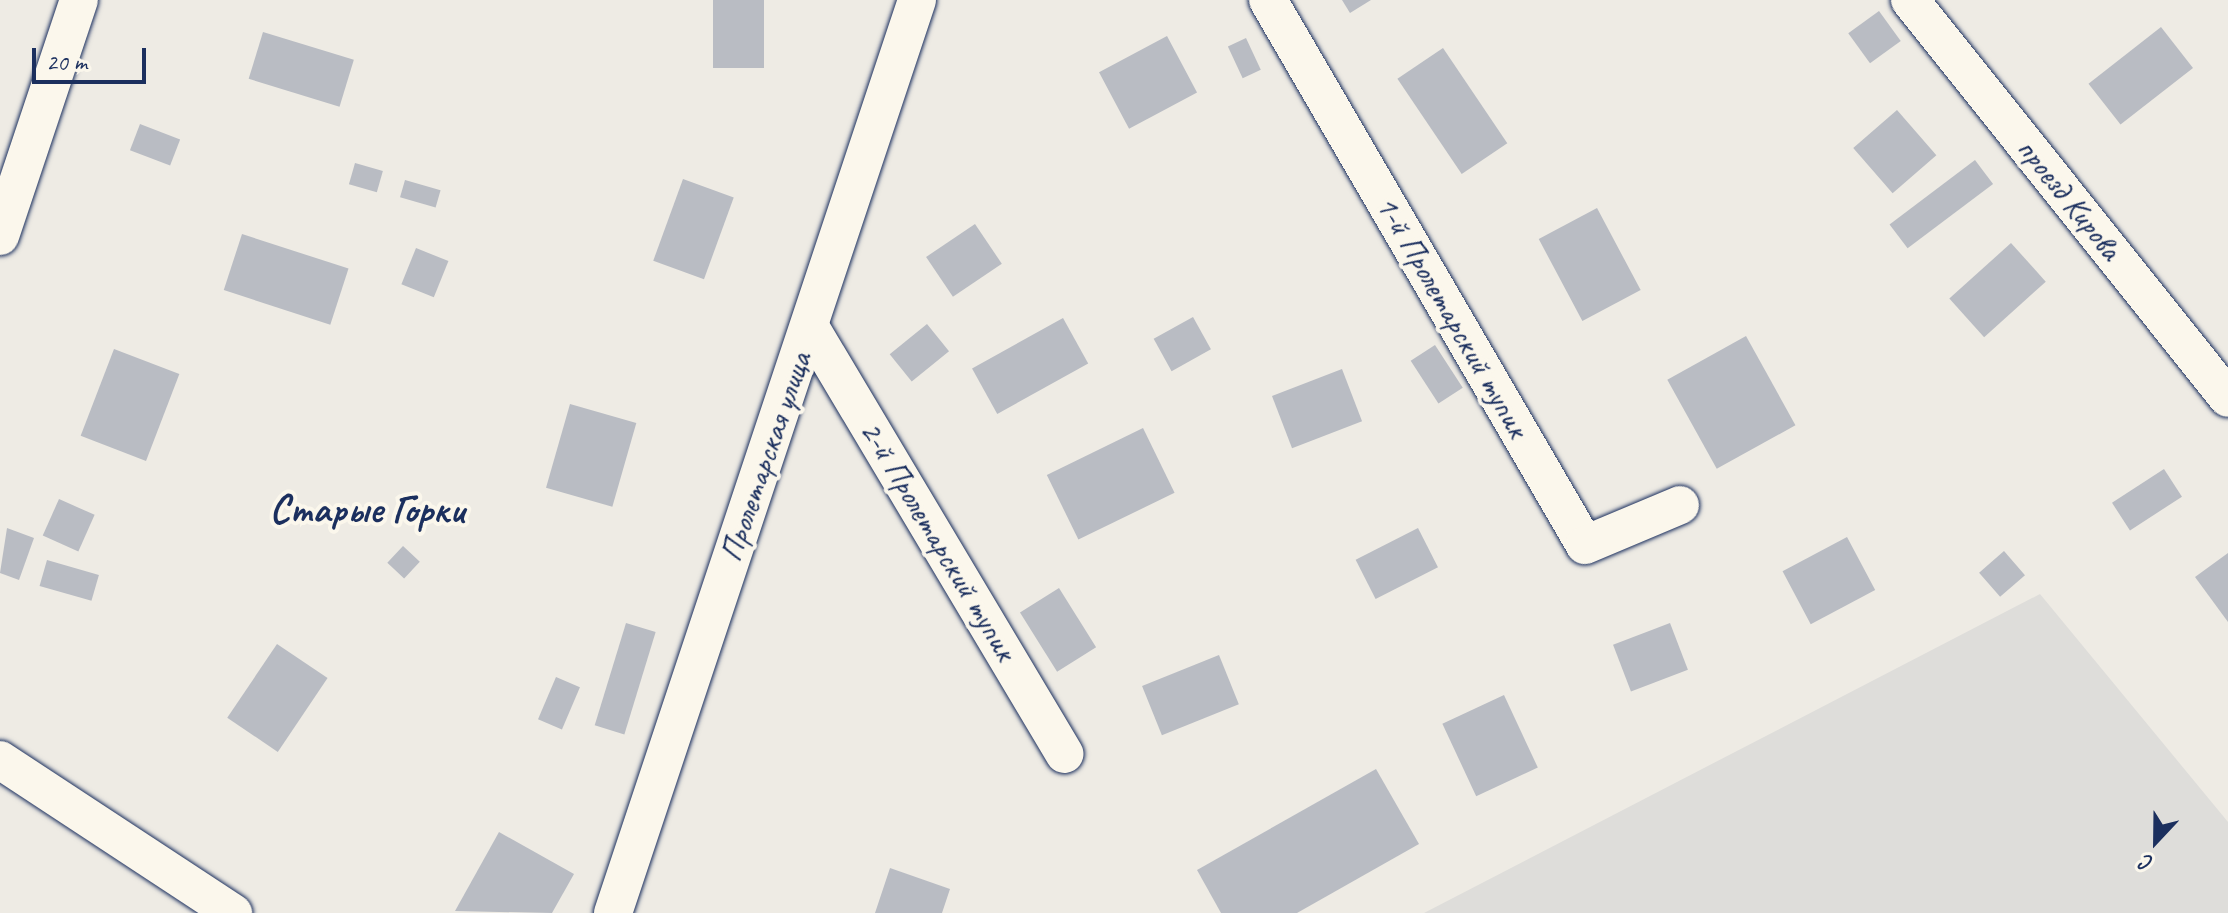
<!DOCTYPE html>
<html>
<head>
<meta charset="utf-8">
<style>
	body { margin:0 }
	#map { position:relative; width:2228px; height:913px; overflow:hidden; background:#eeebe4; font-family:Caveat,sans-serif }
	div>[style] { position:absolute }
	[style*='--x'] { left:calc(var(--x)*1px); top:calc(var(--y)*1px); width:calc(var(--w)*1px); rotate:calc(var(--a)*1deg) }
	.built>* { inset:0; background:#deddda }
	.building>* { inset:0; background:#b9bcc3; transform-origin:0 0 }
	.roads { filter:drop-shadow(0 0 2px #1b2f5e) drop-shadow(0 0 2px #1b2f5e) }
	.minor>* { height:38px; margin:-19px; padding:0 19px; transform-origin:19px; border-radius:19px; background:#fbf7ec }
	span { translate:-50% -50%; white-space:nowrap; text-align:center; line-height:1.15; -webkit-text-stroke:8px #fbf7ec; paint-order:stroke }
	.street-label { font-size:32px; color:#1b2f5e }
	.district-label { font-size:40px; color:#1b2f5e; font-weight:700 }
	.north { position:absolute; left:2116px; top:801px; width:80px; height:80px; -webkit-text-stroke:6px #fbf7ec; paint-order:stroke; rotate:202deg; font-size:22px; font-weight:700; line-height:32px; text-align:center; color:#1b2f5e }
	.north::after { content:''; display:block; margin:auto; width:28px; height:36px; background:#1b2f5e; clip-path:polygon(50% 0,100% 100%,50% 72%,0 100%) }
	.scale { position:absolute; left:32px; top:48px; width:114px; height:36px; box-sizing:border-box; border:4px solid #1b2f5e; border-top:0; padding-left:10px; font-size:24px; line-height:28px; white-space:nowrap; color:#1b2f5e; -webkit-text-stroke:6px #fbf7ec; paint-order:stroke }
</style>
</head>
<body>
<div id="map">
	<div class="built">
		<i style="clip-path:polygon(2040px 594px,2228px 822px,2228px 913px,1424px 913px)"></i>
	</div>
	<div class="building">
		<i style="left:713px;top:0;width:51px;height:68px"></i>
		<i style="clip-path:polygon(1342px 0,1371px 0,1350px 13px)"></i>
		<i style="left:1879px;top:11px;width:37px;height:38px;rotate:54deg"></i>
		<i style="left:2161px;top:27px;width:52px;height:92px;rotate:52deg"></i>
		<i style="left:263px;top:32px;width:95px;height:49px;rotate:17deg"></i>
		<i style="left:1167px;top:36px;width:64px;height:77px;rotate:62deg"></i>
		<i style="left:1246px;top:38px;width:35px;height:20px;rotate:65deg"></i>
		<i style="left:1443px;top:48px;width:115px;height:55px;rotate:56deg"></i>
		<i style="left:1897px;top:110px;width:60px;height:58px;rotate:49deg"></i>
		<i style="left:140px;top:124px;width:43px;height:28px;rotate:21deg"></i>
		<i style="left:1975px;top:160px;width:30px;height:107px;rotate:53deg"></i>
		<i style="left:355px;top:163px;width:29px;height:22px;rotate:16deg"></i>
		<i style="left:683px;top:179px;width:54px;height:87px;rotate:20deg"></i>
		<i style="left:405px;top:180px;width:37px;height:18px;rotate:16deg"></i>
		<i style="left:1597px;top:208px;width:93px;height:66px;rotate:62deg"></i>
		<i style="left:975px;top:224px;width:48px;height:59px;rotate:56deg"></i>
		<i style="left:242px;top:234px;width:112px;height:59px;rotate:18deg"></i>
		<i style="left:2011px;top:243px;width:52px;height:83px;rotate:48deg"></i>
		<i style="left:416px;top:248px;width:35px;height:39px;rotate:22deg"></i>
		<i style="left:1193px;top:317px;width:37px;height:45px;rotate:61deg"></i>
		<i style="left:1063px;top:318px;width:52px;height:104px;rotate:61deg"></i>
		<i style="left:927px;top:324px;width:35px;height:48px;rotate:51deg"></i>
		<i style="left:1746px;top:336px;width:102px;height:90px;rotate:61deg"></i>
		<i style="left:1435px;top:345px;width:51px;height:29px;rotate:57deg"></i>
		<i style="left:114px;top:349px;width:70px;height:93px;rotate:21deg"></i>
		<i style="left:1342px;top:369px;width:56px;height:75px;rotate:69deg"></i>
		<i style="left:570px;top:404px;width:69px;height:87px;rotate:16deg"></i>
		<i style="left:1143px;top:428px;width:72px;height:107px;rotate:64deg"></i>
		<i style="left:2164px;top:469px;width:33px;height:62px;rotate:57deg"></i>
		<i style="left:59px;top:499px;width:39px;height:40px;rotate:24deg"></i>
		<i style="clip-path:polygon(7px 528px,34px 538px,19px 580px,0 573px)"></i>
		<i style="left:1418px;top:528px;width:44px;height:70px;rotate:63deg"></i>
		<i style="left:1847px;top:537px;width:60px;height:73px;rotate:62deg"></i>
		<i style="left:403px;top:546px;width:23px;height:23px;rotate:43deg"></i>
		<i style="left:2004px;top:551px;width:32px;height:33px;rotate:49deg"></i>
		<i style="clip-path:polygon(2228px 553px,2228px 622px,2195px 577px)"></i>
		<i style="left:47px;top:560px;width:54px;height:27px;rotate:16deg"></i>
		<i style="left:1059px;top:588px;width:70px;height:46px;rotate:58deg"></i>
		<i style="left:626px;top:623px;width:31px;height:107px;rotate:17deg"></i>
		<i style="left:1670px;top:623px;width:50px;height:61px;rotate:69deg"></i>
		<i style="left:277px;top:644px;width:61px;height:89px;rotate:34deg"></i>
		<i style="left:1219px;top:655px;width:53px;height:83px;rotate:68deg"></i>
		<i style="left:556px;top:677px;width:26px;height:46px;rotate:23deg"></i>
		<i style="left:1504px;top:695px;width:80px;height:68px;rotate:65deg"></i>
		<i style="clip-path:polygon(1376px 769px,1419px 844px,1297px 913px,1221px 913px,1197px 870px)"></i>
		<i style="clip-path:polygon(499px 832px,574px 874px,552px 913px,455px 911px)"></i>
		<i style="clip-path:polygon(890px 868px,950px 889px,942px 913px,875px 913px)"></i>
	</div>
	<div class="roads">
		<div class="minor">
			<i style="--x:1268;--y:0;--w:630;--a:59.82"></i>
			<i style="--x:1585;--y:545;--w:103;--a:-22.8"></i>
			<i style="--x:1910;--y:0;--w:509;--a:51.38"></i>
			<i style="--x:0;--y:236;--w:249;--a:-71.5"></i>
			<i style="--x:810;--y:327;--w:497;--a:59.2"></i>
			<i style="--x:0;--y:760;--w:279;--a:33.3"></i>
			<i style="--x:613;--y:913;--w:962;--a:-71.58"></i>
		</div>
	</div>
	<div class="street-label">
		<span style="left:2069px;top:199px;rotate:51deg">проезд Кирова</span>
		<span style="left:1452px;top:317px;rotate:60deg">1-й Пролетарский тупик</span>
		<span style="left:766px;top:457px;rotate:-71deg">Пролетарская улица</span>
		<span style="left:938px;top:541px;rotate:59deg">2-й Пролетарский тупик</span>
	</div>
	<div class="district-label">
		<span style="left:367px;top:509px">Старые Горки</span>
	</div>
	<div class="north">С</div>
	<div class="scale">20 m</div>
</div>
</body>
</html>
